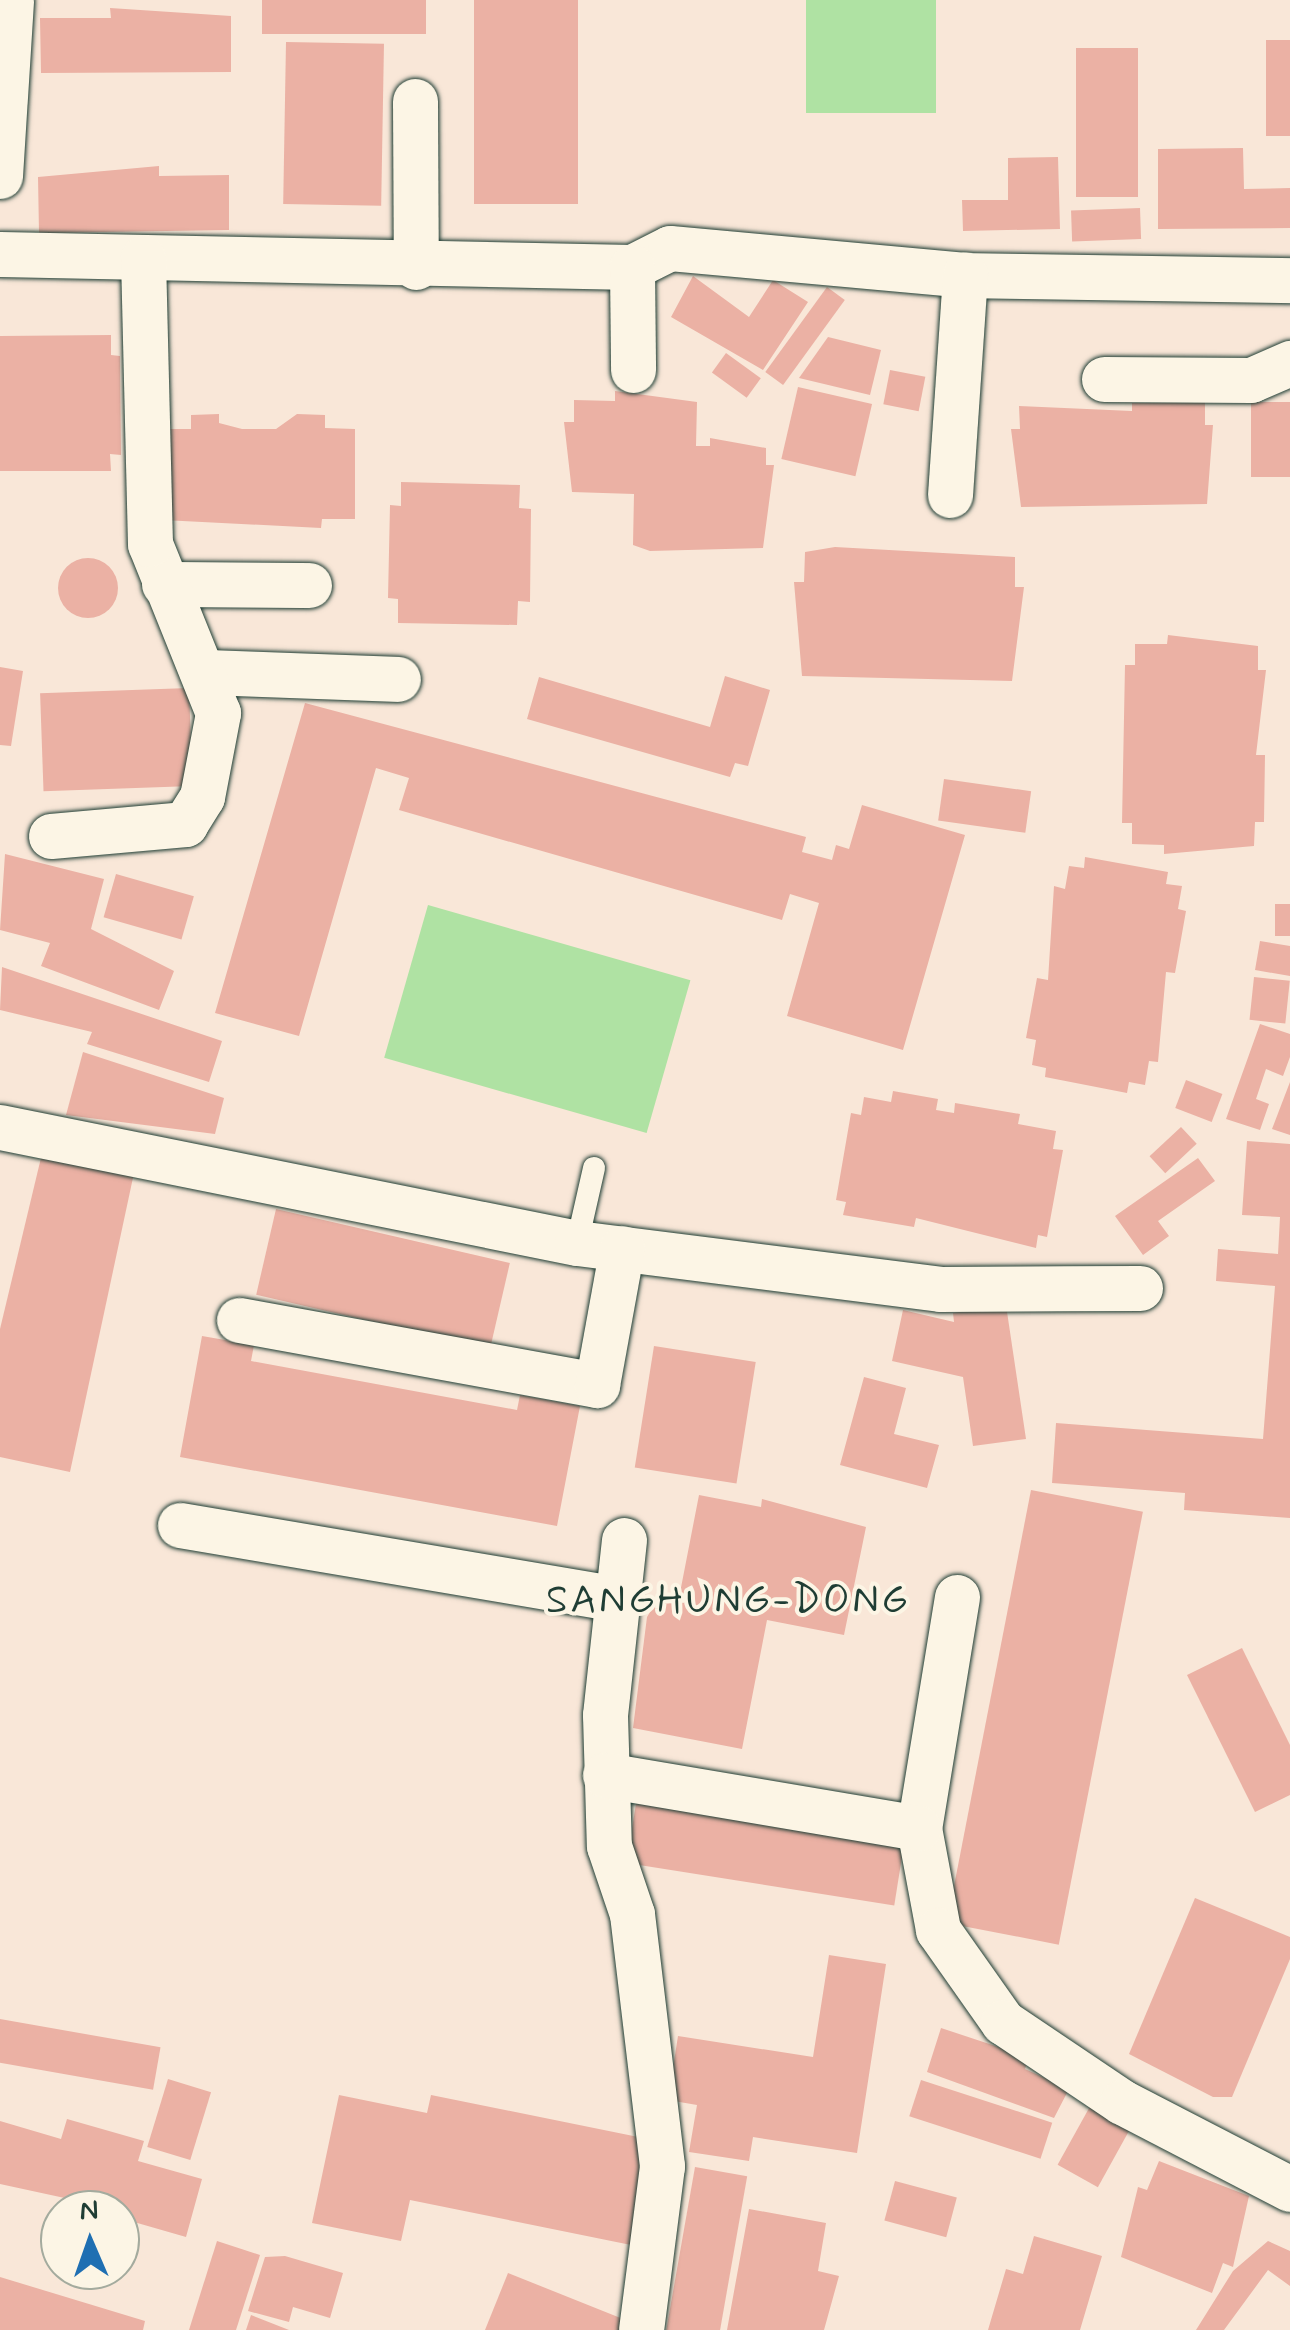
<!DOCTYPE html>
<html>
<head>
<meta charset="utf-8">
<style>
	body { margin:0 }
	#map { position:relative; width:1290px; height:2330px; overflow:hidden; background:#f9e7d8; font-family:Mynerve,sans-serif }
	div>[style] { position:absolute }
	[style*='--x'] { left:calc(var(--x)*1px); top:calc(var(--y)*1px); width:calc(var(--w)*1px); rotate:calc(var(--a)*1deg) }
	.green>* { inset:0; background:#afe2a3; transform-origin:0 0 }
	.building>* { inset:0; background:#ebb1a4; transform-origin:0 0 }
	.round { border-radius:50% }
	.roads { filter:drop-shadow(0 0 2px #1f3d34) drop-shadow(0 0 2px #1f3d34) }
	.service>* { height:22px; margin:-11px; padding:0 11px; transform-origin:11px; border-radius:11px; background:#fcf5e5 }
	.minor>* { height:45px; margin:-22.5px; padding:0 22.5px; transform-origin:22.5px; border-radius:22.5px; background:#fcf5e5 }
	span { translate:-50% -50%; white-space:nowrap; text-align:center; line-height:1.15; -webkit-text-stroke:8px #fcf5e5; paint-order:stroke }
	.quarter-label { font-size:40px; color:#1f3d34; letter-spacing:2.5px }
	.north { position:absolute; left:40px; top:2190px; width:100px; height:100px; box-sizing:border-box; background:#fcf5e5; border:2px solid #a4ab9e; border-radius:50%; rotate:358deg; font-size:28px; font-weight:700; line-height:40px; text-align:center; color:#1f3d34 }
	.north::after { content:''; display:block; margin:auto; width:35px; height:45px; background:#1f6fb2; clip-path:polygon(50% 0,100% 100%,50% 72%,0 100%) }
</style>
</head>
<body>
<div id="map">
	<div class="green">
		<i style="left:806px;top:0;width:130px;height:113px"></i>
		<i style="left:428px;top:905px;width:273px;height:159px;rotate:16deg"></i>
	</div>
	<div class="building">
		<i style="left:262px;top:0;width:164px;height:34px"></i>
		<i style="left:474px;top:0;width:104px;height:204px"></i>
		<i style="clip-path:polygon(110px 8px,231px 16px,231px 72px,41px 73px,40px 18px,111px 18px)"></i>
		<i style="left:1266px;top:40px;width:24px;height:96px"></i>
		<i style="left:286px;top:42px;width:98px;height:162px;rotate:1deg"></i>
		<i style="left:1076px;top:48px;width:62px;height:149px"></i>
		<i style="clip-path:polygon(1243px 148px,1244px 189px,1290px 188px,1290px 228px,1158px 229px,1158px 149px)"></i>
		<i style="clip-path:polygon(1058px 157px,1060px 229px,963px 231px,962px 200px,1008px 200px,1008px 158px)"></i>
		<i style="clip-path:polygon(159px 166px,159px 176px,229px 175px,229px 230px,39px 233px,38px 177px)"></i>
		<i style="left:1140px;top:208px;width:31px;height:69px;rotate:88deg"></i>
		<i style="clip-path:polygon(693px 276px,749px 317px,773px 280px,808px 302px,763px 370px,671px 317px)"></i>
		<i style="left:827px;top:287px;width:22px;height:105px;rotate:36deg"></i>
		<i style="clip-path:polygon(111px 335px,111px 355px,120px 356px,121px 455px,110px 454px,111px 471px,0 471px,0 336px)"></i>
		<i style="clip-path:polygon(828px 337px,881px 350px,870px 395px,799px 378px)"></i>
		<i style="left:726px;top:353px;width:43px;height:24px;rotate:36deg"></i>
		<i style="left:890px;top:370px;width:36px;height:35px;rotate:11deg"></i>
		<i style="left:798px;top:387px;width:76px;height:74px;rotate:13deg"></i>
		<i style="clip-path:polygon(615px 391px,697px 402px,696px 446px,710px 446px,710px 438px,766px 448px,766px 465px,774px 465px,763px 548px,650px 551px,633px 545px,634px 494px,572px 492px,564px 422px,574px 422px,574px 400px,615px 401px)"></i>
		<i style="clip-path:polygon(1205px 402px,1205px 425px,1213px 425px,1207px 504px,1021px 507px,1011px 429px,1020px 429px,1019px 406px,1132px 411px,1132px 403px)"></i>
		<i style="left:1290px;top:402px;width:75px;height:39px;rotate:90deg"></i>
		<i style="clip-path:polygon(219px 414px,219px 423px,242px 429px,276px 429px,297px 414px,325px 415px,325px 428px,355px 429px,355px 519px,322px 519px,321px 528px,163px 520px,163px 429px,191px 429px,191px 415px)"></i>
		<i style="clip-path:polygon(401px 482px,520px 485px,519px 508px,531px 509px,530px 602px,518px 601px,517px 625px,398px 623px,398px 599px,388px 598px,390px 505px,401px 506px)"></i>
		<i style="clip-path:polygon(835px 547px,1015px 557px,1015px 587px,1024px 587px,1012px 681px,802px 676px,794px 582px,804px 582px,805px 552px)"></i>
		<i class="round" style="left:58px;top:558px;width:60px;height:60px"></i>
		<i style="clip-path:polygon(1168px 635px,1258px 646px,1258px 670px,1266px 670px,1256px 755px,1265px 755px,1264px 822px,1255px 822px,1254px 846px,1164px 854px,1164px 845px,1132px 844px,1132px 823px,1122px 823px,1125px 665px,1135px 665px,1135px 644px,1167px 644px)"></i>
		<i style="clip-path:polygon(0 667px,23px 671px,11px 746px,0 745px)"></i>
		<i style="clip-path:polygon(725px 676px,770px 690px,748px 766px,735px 763px,730px 777px,527px 719px,539px 677px,710px 727px)"></i>
		<i style="left:189px;top:688px;width:98px;height:149px;rotate:88deg"></i>
		<i style="clip-path:polygon(305px 703px,806px 837px,802px 852px,832px 860px,836px 845px,849px 849px,862px 805px,965px 835px,903px 1050px,787px 1016px,819px 903px,790px 894px,782px 920px,399px 810px,409px 778px,376px 768px,299px 1036px,215px 1013px)"></i>
		<i style="left:944px;top:779px;width:88px;height:42px;rotate:8deg"></i>
		<i style="clip-path:polygon(5px 854px,104px 879px,91px 929px,174px 971px,159px 1010px,41px 966px,50px 943px,0 930px)"></i>
		<i style="clip-path:polygon(1085px 857px,1168px 872px,1166px 884px,1182px 886px,1178px 909px,1186px 911px,1175px 973px,1166px 972px,1158px 1062px,1149px 1061px,1145px 1085px,1129px 1082px,1127px 1093px,1045px 1077px,1046px 1068px,1032px 1065px,1036px 1040px,1026px 1038px,1037px 978px,1048px 980px,1054px 886px,1065px 889px,1069px 866px,1084px 868px)"></i>
		<i style="left:116px;top:874px;width:81px;height:45px;rotate:16deg"></i>
		<i style="left:1275px;top:904px;width:15px;height:32px"></i>
		<i style="clip-path:polygon(1260px 941px,1290px 946px,1290px 976px,1255px 970px)"></i>
		<i style="clip-path:polygon(2px 967px,222px 1041px,209px 1082px,87px 1044px,92px 1032px,0 1010px)"></i>
		<i style="left:1254px;top:977px;width:36px;height:43px;rotate:6deg"></i>
		<i style="clip-path:polygon(1260px 1024px,1290px 1034px,1290px 1057px,1283px 1076px,1266px 1069px,1256px 1099px,1269px 1104px,1260px 1130px,1226px 1119px)"></i>
		<i style="clip-path:polygon(83px 1052px,224px 1098px,215px 1134px,66px 1115px)"></i>
		<i style="left:1186px;top:1080px;width:39px;height:30px;rotate:21deg"></i>
		<i style="clip-path:polygon(1290px 1082px,1290px 1135px,1272px 1129px)"></i>
		<i style="clip-path:polygon(893px 1091px,938px 1099px,936px 1110px,954px 1113px,955px 1103px,1020px 1114px,1018px 1124px,1056px 1131px,1053px 1149px,1063px 1150px,1047px 1237px,1038px 1235px,1036px 1248px,916px 1218px,914px 1227px,843px 1215px,846px 1202px,836px 1200px,851px 1113px,861px 1115px,864px 1097px,891px 1102px)"></i>
		<i style="left:1181px;top:1127px;width:23px;height:43px;rotate:47deg"></i>
		<i style="clip-path:polygon(45px 1141px,137px 1159px,70px 1472px,0 1457px,0 1329px)"></i>
		<i style="clip-path:polygon(1247px 1141px,1290px 1144px,1290px 1518px,1184px 1510px,1185px 1493px,1052px 1483px,1056px 1423px,1263px 1439px,1275px 1286px,1216px 1281px,1218px 1249px,1278px 1254px,1280px 1217px,1242px 1215px)"></i>
		<i style="clip-path:polygon(1198px 1158px,1215px 1181px,1158px 1221px,1169px 1236px,1143px 1255px,1115px 1216px)"></i>
		<i style="left:276px;top:1209px;width:240px;height:88px;rotate:13deg"></i>
		<i style="clip-path:polygon(1006px 1305px,1026px 1439px,973px 1446px,963px 1377px,892px 1361px,903px 1310px,954px 1322px,953px 1313px)"></i>
		<i style="clip-path:polygon(202px 1336px,254px 1345px,251px 1361px,517px 1410px,520px 1395px,580px 1406px,557px 1526px,180px 1457px)"></i>
		<i style="left:654px;top:1346px;width:103px;height:123px;rotate:9deg"></i>
		<i style="clip-path:polygon(864px 1377px,906px 1388px,894px 1434px,939px 1445px,927px 1488px,840px 1465px)"></i>
		<i style="left:1031px;top:1490px;width:114px;height:441px;rotate:11deg"></i>
		<i style="clip-path:polygon(699px 1495px,761px 1507px,762px 1499px,866px 1527px,844px 1635px,767px 1620px,742px 1749px,633px 1728px,647px 1617px,658px 1599px,678px 1603px)"></i>
		<i style="clip-path:polygon(1242px 1648px,1290px 1745px,1290px 1795px,1255px 1812px,1187px 1675px)"></i>
		<i style="left:638px;top:1791px;width:271px;height:73px;rotate:9deg"></i>
		<i style="clip-path:polygon(1195px 1898px,1290px 1937px,1290px 1959px,1232px 2097px,1213px 2097px,1129px 2054px)"></i>
		<i style="clip-path:polygon(829px 1955px,886px 1964px,857px 2153px,753px 2137px,749px 2161px,689px 2152px,697px 2105px,668px 2100px,678px 2036px,813px 2057px)"></i>
		<i style="left:0;top:2019px;width:163px;height:43px;rotate:10deg"></i>
		<i style="clip-path:polygon(941px 2028px,1029px 2057px,1025px 2069px,1069px 2089px,1054px 2118px,927px 2072px)"></i>
		<i style="left:168px;top:2079px;width:45px;height:71px;rotate:17deg"></i>
		<i style="left:921px;top:2080px;width:138px;height:38px;rotate:18deg"></i>
		<i style="clip-path:polygon(339px 2095px,427px 2113px,431px 2095px,653px 2140px,631px 2245px,410px 2200px,401px 2241px,312px 2223px)"></i>
		<i style="left:1093px;top:2101px;width:46px;height:73px;rotate:29deg"></i>
		<i style="clip-path:polygon(67px 2119px,144px 2141px,138px 2161px,202px 2179px,186px 2237px,120px 2218px,120px 2210px,0 2184px,0 2121px,61px 2139px)"></i>
		<i style="clip-path:polygon(1159px 2161px,1249px 2196px,1233px 2267px,1223px 2263px,1212px 2293px,1121px 2257px,1138px 2187px,1147px 2190px)"></i>
		<i style="left:695px;top:2167px;width:53px;height:166px;rotate:10deg"></i>
		<i style="left:895px;top:2181px;width:64px;height:41px;rotate:15deg"></i>
		<i style="clip-path:polygon(749px 2209px,826px 2223px,818px 2271px,839px 2276px,824px 2330px,727px 2330px)"></i>
		<i style="clip-path:polygon(1034px 2236px,1102px 2256px,1080px 2330px,988px 2330px,1006px 2269px,1023px 2274px)"></i>
		<i style="clip-path:polygon(217px 2241px,260px 2255px,236px 2330px,189px 2330px)"></i>
		<i style="clip-path:polygon(1268px 2241px,1290px 2251px,1290px 2286px,1268px 2270px,1224px 2330px,1196px 2330px,1233px 2271px)"></i>
		<i style="clip-path:polygon(285px 2256px,343px 2273px,330px 2318px,293px 2307px,289px 2322px,248px 2311px,265px 2257px)"></i>
		<i style="clip-path:polygon(508px 2273px,623px 2319px,619px 2330px,485px 2330px)"></i>
		<i style="clip-path:polygon(0 2277px,145px 2321px,143px 2330px,0 2330px)"></i>
		<i style="clip-path:polygon(251px 2315px,289px 2330px,246px 2330px)"></i>
	</div>
	<div class="roads">
		<div class="service">
			<i style="--x:577;--y:1243;--w:77;--a:-77.2"></i>
		</div>
		<div class="minor">
			<i style="--x:415;--y:101;--w:166;--a:89.7"></i>
			<i style="--x:0;--y:176;--w:176;--a:-86.4"></i>
			<i style="--x:0;--y:254;--w:632;--a:1.18"></i>
			<i style="--x:632;--y:267;--w:42;--a:-26.6"></i>
			<i style="--x:670;--y:248;--w:296;--a:5.2"></i>
			<i style="--x:965;--y:275;--w:325;--a:0.9"></i>
			<i style="--x:632;--y:267;--w:103;--a:89.4"></i>
			<i style="--x:1104;--y:379;--w:147;--a:0.4"></i>
			<i style="--x:1251;--y:380;--w:43;--a:-23.6"></i>
			<i style="--x:950;--y:495;--w:221;--a:-86.1"></i>
			<i style="--x:164;--y:584;--w:145;--a:0.4"></i>
			<i style="--x:209;--y:672;--w:189;--a:2.1"></i>
			<i style="--x:51;--y:836;--w:135;--a:-5.1"></i>
			<i style="--x:185;--y:824;--w:32;--a:-58"></i>
			<i style="--x:202;--y:797;--w:86;--a:-79.2"></i>
			<i style="--x:218;--y:713;--w:182;--a:-111.9"></i>
			<i style="--x:150;--y:544;--w:286;--a:-91.4"></i>
			<i style="--x:0;--y:1127;--w:589;--a:11.37"></i>
			<i style="--x:577;--y:1243;--w:366;--a:7.2"></i>
			<i style="--x:940;--y:1289;--w:200;--a:-0.3"></i>
			<i style="--x:239;--y:1320;--w:364;--a:10.3"></i>
			<i style="--x:597;--y:1385;--w:139;--a:-79.7"></i>
			<i style="--x:180;--y:1525;--w:444;--a:9.6"></i>
			<i style="--x:624;--y:1540;--w:176;--a:96.2"></i>
			<i style="--x:605;--y:1715;--w:131;--a:88.3"></i>
			<i style="--x:609;--y:1846;--w:72;--a:71.3"></i>
			<i style="--x:632;--y:1914;--w:254;--a:83.2"></i>
			<i style="--x:662;--y:2166;--w:165;--a:97.3"></i>
			<i style="--x:957;--y:1597;--w:234;--a:99.3"></i>
			<i style="--x:919;--y:1828;--w:104;--a:79.4"></i>
			<i style="--x:938;--y:1930;--w:113;--a:54.8"></i>
			<i style="--x:1003;--y:2022;--w:143;--a:33.9"></i>
			<i style="--x:1122;--y:2102;--w:189;--a:27.4"></i>
			<i style="--x:605;--y:1775;--w:318;--a:9.6"></i>
		</div>
	</div>
	<div class="quarter-label">
		<span style="left:728px;top:1601px">SANGHUNG-DONG</span>
	</div>
	<div class="north">N</div>
</div>
</body>
</html>
